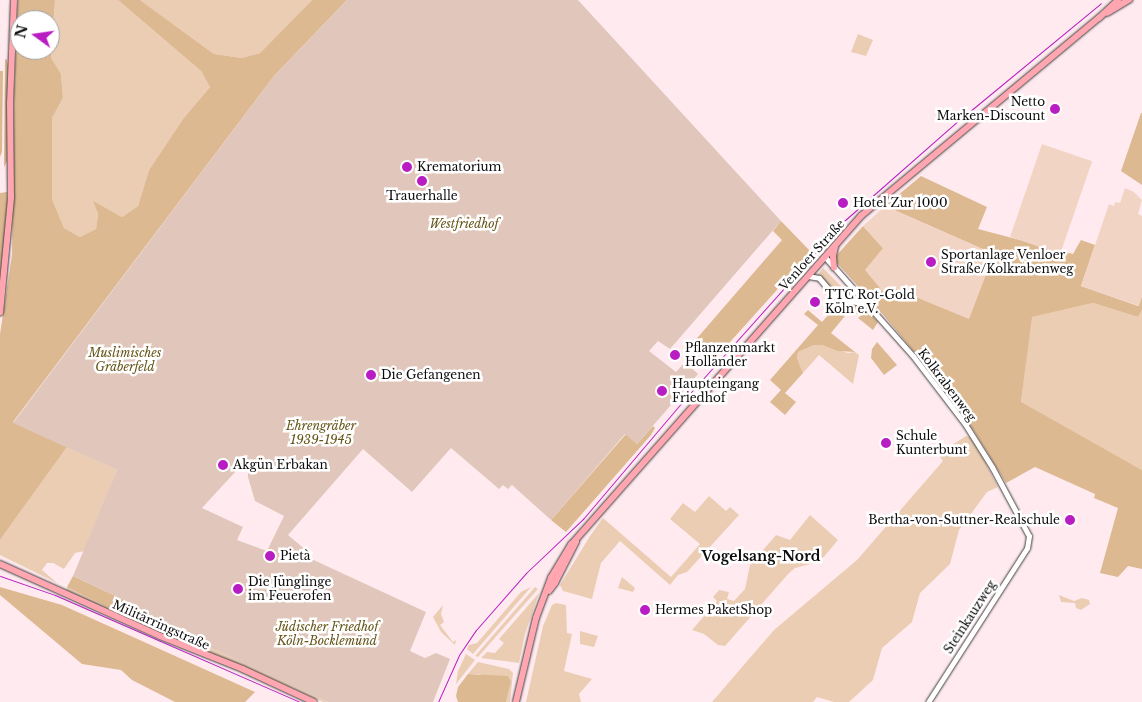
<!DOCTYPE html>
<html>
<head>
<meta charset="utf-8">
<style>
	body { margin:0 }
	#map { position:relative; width:1142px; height:702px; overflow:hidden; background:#ffebef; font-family:"Libre Baskerville",serif }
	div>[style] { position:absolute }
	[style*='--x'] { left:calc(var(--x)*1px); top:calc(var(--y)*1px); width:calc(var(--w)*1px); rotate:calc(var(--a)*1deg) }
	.green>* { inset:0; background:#ebcdb3 }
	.forest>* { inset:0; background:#ddb991 }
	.cemetery>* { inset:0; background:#e1c7bb }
	.pitch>* { inset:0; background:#f2d4c5; transform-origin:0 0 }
	.roads { filter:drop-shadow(0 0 1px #3f3f3f) drop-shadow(0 0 1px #3f3f3f) }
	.tertiary>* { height:5px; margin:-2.5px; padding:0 2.5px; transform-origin:2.5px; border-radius:2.5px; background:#fff }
	.secondary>* { height:5.5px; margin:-2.75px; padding:0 2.75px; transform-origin:2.75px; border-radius:2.75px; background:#ffa6b1 }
	.tram>* { height:1px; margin:-0.5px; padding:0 0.5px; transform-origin:0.5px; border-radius:0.5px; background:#b81dc3 }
	.dots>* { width:14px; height:14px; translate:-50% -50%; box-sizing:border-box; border:2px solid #fff; border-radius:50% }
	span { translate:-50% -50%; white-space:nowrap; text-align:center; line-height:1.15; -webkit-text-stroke:5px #fff; paint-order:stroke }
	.poi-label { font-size:12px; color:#0c0c0c }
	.right { translate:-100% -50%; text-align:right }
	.left { translate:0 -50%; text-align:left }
	.park-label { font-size:12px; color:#665519; font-style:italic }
	.street-label { font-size:12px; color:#0c0c0c }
	.neighbourhood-label { font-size:14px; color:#0c0c0c; font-weight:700 }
	.north { position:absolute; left:10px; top:10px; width:50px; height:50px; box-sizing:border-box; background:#fff; border:1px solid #9e9e9e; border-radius:50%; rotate:284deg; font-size:14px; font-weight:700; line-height:20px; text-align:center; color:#0c0c0c }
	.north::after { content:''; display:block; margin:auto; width:18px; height:22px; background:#b81dc3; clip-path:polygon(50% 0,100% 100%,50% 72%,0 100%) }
</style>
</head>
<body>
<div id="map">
	<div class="green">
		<i style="clip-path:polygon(55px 0,118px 0,201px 71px,210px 87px,183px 119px,149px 170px,138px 206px,122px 217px,94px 202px,98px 214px,96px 229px,80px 237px,64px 228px,52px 199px,52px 118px,63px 98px,61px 74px,51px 59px)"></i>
		<i style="clip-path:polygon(140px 0,312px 0,260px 53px,242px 58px,214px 54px)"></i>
		<i style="clip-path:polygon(858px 34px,873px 40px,866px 56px,851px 52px)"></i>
		<i style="clip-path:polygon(823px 268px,849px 294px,847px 299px,838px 298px,817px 276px)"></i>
		<i style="clip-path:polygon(1093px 303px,1138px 317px,1142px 310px,1142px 470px,1021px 403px,1031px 317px)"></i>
		<i style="clip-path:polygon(814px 345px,822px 345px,848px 353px,855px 352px,859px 355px,853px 384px,819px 355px,803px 373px,797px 358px,798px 352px)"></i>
		<i style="clip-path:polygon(966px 436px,970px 437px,979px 450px,998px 487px,987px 492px,959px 530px,950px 564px,920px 593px,912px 622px,882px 648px,873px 680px,849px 702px,834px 702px,817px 697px,813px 702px,712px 702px,774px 630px,857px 560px,943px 461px,938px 454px)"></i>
		<i style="clip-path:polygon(67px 447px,117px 470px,85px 551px,75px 553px,64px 569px,53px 563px,47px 563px,42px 570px,57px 583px,0 555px,0 540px)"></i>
		<i style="clip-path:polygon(709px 496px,726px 511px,730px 507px,739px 515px,687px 572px,678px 575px,670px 585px,620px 541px,601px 563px,592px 599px,563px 591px,560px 585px,590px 536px,603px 518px,671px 577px,700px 544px,670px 519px,683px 503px,695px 512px)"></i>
		<i style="clip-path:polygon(810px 515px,838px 540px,822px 559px,814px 563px,795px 568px,789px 573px,725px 646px,718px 645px,704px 634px,692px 630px,717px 601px,713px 597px,719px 590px,729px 592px,727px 599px,734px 601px,745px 589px,750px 565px,776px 535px,790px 540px)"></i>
		<i style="clip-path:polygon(622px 577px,635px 588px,633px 592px,618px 588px)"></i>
		<i style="clip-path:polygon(67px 587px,128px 617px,135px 613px,328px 702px,323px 702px,250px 669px,207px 654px,66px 591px)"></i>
		<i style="clip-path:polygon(531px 587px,473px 654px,467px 649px,469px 645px,477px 643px,521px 592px)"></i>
		<i style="clip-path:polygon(535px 587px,538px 589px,478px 657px,475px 656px)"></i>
		<i style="clip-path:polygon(539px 593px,525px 634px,519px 663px,481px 658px,487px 652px,495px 653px,504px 643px,499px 639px)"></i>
		<i style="clip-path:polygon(1059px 595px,1074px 601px,1082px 598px,1089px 600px,1090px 604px,1081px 610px,1076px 608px,1075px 603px,1061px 602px)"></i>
		<i style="clip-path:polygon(556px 603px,566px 605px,567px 633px,572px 634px,564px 671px,592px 679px,579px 694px,581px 702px,526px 702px,543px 626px,552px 605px)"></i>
		<i style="clip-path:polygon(443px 605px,441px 614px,444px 622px,440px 625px,453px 642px,456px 640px,455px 645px,441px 632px,433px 617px)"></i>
		<i style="clip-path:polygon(580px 631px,598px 636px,594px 647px,580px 644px)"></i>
		<i style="clip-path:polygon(466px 654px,475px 660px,456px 684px,458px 671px)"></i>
		<i style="clip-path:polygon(478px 662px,509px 669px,513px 673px,510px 702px,506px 702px,511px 682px,479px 674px,468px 674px)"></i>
	</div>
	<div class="forest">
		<i style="clip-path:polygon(evenodd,18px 0,55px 0,51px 58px,61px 74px,63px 98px,52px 118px,52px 199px,64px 228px,80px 237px,96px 229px,98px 214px,93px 201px,122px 217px,138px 206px,149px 170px,183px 119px,210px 87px,201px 71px,118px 0,140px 0,214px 54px,242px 58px,260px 53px,312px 0,347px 0,275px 75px,258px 97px,13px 422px,67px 447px,0 540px,0 334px,12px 255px,14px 93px,18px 0,20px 20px,50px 20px,50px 50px,20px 50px,20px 20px)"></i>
		<i style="clip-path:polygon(5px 59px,7px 60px,8px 67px,7px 161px,4px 167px)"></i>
		<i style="clip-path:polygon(0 71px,3px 71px,2px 152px,0 157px)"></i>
		<i style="clip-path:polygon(1141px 113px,1142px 113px,1142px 185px,1121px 171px)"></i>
		<i style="clip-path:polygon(921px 176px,987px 207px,978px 229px,1073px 254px,1081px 240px,1095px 245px,1081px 286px,1138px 306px,1142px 296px,1142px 310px,1138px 317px,1093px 303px,1032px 317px,1021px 402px,1142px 470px,1142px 569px,1128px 566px,1118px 577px,1100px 573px,1118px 508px,1094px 498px,1095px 494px,1035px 467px,1006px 483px,974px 431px,929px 370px,875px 305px,837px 263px,836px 256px,863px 226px,883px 248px,889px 298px,896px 289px,994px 254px,885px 206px)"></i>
		<i style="clip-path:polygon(7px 192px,8px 211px,0 294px,0 193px)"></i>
		<i style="clip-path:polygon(781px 221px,811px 252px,712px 362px,692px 344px,782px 240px,773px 231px)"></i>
		<i style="clip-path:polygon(838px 304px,863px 306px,855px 316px,849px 311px,831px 333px,855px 352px,838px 351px,822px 345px,814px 345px,798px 352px,797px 358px,803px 373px,785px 393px,796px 402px,785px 415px,770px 402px,781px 390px,770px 380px,818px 325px,804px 314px,808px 310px,822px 322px)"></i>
		<i style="clip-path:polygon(869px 312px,878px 322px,873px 330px,858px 318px,864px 313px)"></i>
		<i style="clip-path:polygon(877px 342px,897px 365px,884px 375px,871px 358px,872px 349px)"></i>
		<i style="clip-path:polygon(653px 426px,655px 428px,651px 435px,566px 532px,551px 520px,626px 434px,637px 444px)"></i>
		<i style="clip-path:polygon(73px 576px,135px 605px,135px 613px,128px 617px,67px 587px)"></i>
		<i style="clip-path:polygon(0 587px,62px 605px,255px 692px,245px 702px,175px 702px,132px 680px,121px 670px,82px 664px,0 595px)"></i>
		<i style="clip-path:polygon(468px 674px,508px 676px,511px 682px,506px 702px,458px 702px,456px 696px,458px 687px)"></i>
	</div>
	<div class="cemetery">
		<i style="clip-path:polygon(evenodd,347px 0,578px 0,781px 221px,670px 349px,658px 341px,649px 351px,676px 372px,685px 362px,698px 374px,637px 444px,625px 434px,551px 520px,512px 485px,508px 489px,503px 485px,499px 489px,451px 448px,412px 492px,363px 449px,288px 535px,307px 551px,305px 556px,426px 612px,410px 651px,425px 658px,436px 653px,450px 659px,433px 702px,328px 702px,135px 613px,135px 605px,73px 576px,117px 470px,13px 423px,258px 97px,275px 75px,347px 0,248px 461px,248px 477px,255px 501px,284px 516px,267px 551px,237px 540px,243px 527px,202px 508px,236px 471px,248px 461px)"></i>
	</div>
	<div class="pitch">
		<i style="left:1042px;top:144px;width:53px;height:98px;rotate:19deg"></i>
		<i style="clip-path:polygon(1125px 188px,1134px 192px,1142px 200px,1138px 214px,1142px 216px,1142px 296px,1139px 306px,1081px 286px,1109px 204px,1114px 206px,1115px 202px,1120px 203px)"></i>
		<i style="clip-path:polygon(885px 206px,994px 254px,969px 319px,896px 289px,889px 299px,865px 270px,883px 248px,863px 226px)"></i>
	</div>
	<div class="roads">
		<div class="tertiary">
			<i style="--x:825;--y:257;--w:132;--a:48.4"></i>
			<i style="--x:913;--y:356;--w:86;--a:52.6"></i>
			<i style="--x:965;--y:424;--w:51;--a:57.9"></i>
			<i style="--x:992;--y:467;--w:78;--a:61.8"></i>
			<i style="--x:1029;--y:536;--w:12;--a:99"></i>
			<i style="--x:1027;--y:548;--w:183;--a:122.7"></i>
			<i style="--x:808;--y:276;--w:11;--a:10"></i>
			<i style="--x:819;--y:278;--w:29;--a:49"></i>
			<i style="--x:838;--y:300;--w:9;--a:6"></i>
			<i style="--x:847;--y:301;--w:4;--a:-34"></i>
			<i style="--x:850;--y:299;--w:9;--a:-72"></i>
			<i style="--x:847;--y:301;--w:19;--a:6"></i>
		</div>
		<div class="secondary">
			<i style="--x:1107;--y:13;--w:26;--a:-31"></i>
			<i style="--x:834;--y:268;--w:12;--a:-95"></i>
			<i style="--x:833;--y:256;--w:9;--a:-77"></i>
			<i style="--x:0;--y:313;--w:116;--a:-84.5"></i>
			<i style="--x:11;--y:198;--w:94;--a:-90.6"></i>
			<i style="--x:10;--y:104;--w:104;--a:-87.8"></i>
			<i style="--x:0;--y:564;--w:175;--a:24.2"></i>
			<i style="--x:160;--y:636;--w:89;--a:21.7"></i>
			<i style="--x:243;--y:669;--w:78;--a:24.9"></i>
			<i style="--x:549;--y:591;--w:10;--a:-53"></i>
			<i style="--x:555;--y:583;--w:46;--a:-62.9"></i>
			<i style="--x:516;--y:702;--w:86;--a:-76.6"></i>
			<i style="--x:536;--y:618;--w:43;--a:-69.4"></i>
			<i style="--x:551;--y:578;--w:39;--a:-59"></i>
			<i style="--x:571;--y:545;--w:439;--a:-48.6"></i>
			<i style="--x:861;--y:216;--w:310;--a:-39.8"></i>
			<i style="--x:1099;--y:18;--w:26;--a:-43"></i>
		</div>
	</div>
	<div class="tram">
		<i style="--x:0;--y:576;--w:58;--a:19.1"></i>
		<i style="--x:55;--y:595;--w:267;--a:23.6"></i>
		<i style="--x:438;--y:702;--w:51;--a:-65.9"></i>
		<i style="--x:459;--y:655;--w:30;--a:-56"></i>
		<i style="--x:476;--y:630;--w:76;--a:-48.7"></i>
		<i style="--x:526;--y:573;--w:79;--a:-43.5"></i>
		<i style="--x:583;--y:519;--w:156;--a:-49.7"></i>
		<i style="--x:684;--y:400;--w:240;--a:-48.2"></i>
		<i style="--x:844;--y:221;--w:152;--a:-41.3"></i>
		<i style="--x:958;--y:121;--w:185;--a:-39.5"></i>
	</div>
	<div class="dots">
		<i style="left:1055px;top:109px;background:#b81dc3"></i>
		<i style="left:407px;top:167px;background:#b81dc3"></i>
		<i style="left:422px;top:181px;background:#b81dc3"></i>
		<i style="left:843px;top:203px;background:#b81dc3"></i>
		<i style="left:931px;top:262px;background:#b81dc3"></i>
		<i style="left:815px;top:302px;background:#b81dc3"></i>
		<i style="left:675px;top:355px;background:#b81dc3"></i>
		<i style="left:371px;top:375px;background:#b81dc3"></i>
		<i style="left:662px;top:391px;background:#b81dc3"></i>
		<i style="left:886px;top:443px;background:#b81dc3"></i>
		<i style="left:223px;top:465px;background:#b81dc3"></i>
		<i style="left:1070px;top:520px;background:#b81dc3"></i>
		<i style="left:270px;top:556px;background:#b81dc3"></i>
		<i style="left:238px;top:589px;background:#b81dc3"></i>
		<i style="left:645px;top:610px;background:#b81dc3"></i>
	</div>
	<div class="poi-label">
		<span class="right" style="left:1045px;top:109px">Netto<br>Marken-Discount</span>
		<span class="left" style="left:417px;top:167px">Krematorium</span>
		<span style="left:422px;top:196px">Trauerhalle</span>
		<span class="left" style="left:853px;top:203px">Hotel Zur 1000</span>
		<span class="left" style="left:941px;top:262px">Sportanlage Venloer<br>Straße/Kolkrabenweg</span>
		<span class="left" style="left:825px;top:302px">TTC Rot-Gold<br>Köln e.V.</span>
		<span class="left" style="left:685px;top:355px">Pflanzenmarkt<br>Holländer</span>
		<span class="left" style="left:381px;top:375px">Die Gefangenen</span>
		<span class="left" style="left:672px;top:391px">Haupteingang<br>Friedhof</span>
		<span class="left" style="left:896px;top:443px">Schule<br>Kunterbunt</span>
		<span class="left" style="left:233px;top:465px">Akgün Erbakan</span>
		<span class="right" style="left:1060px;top:520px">Bertha-von-Suttner-Realschule</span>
		<span class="left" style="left:280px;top:556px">Pietà</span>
		<span class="left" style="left:248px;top:589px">Die Jünglinge<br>im Feuerofen</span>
		<span class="left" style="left:655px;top:610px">Hermes PaketShop</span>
	</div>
	<div class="park-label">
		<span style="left:464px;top:224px">Westfriedhof</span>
		<span style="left:125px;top:360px">Muslimisches<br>Gräberfeld</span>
		<span style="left:321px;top:433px">Ehrengräber<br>1939-1945</span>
		<span style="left:327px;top:634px">Jüdischer Friedhof<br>Köln-Bocklemünd</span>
	</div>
	<div class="street-label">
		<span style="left:812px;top:255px;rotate:-48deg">Venloer Straße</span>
		<span style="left:947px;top:385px;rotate:53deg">Kolkrabenweg</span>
		<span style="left:970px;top:617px;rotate:-57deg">Steinkauzweg</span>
		<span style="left:161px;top:625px;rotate:24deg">Militärringstraße</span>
	</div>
	<div class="neighbourhood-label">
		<span style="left:761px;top:556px">Vogelsang-Nord</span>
	</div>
	<div class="north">N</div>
</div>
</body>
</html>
